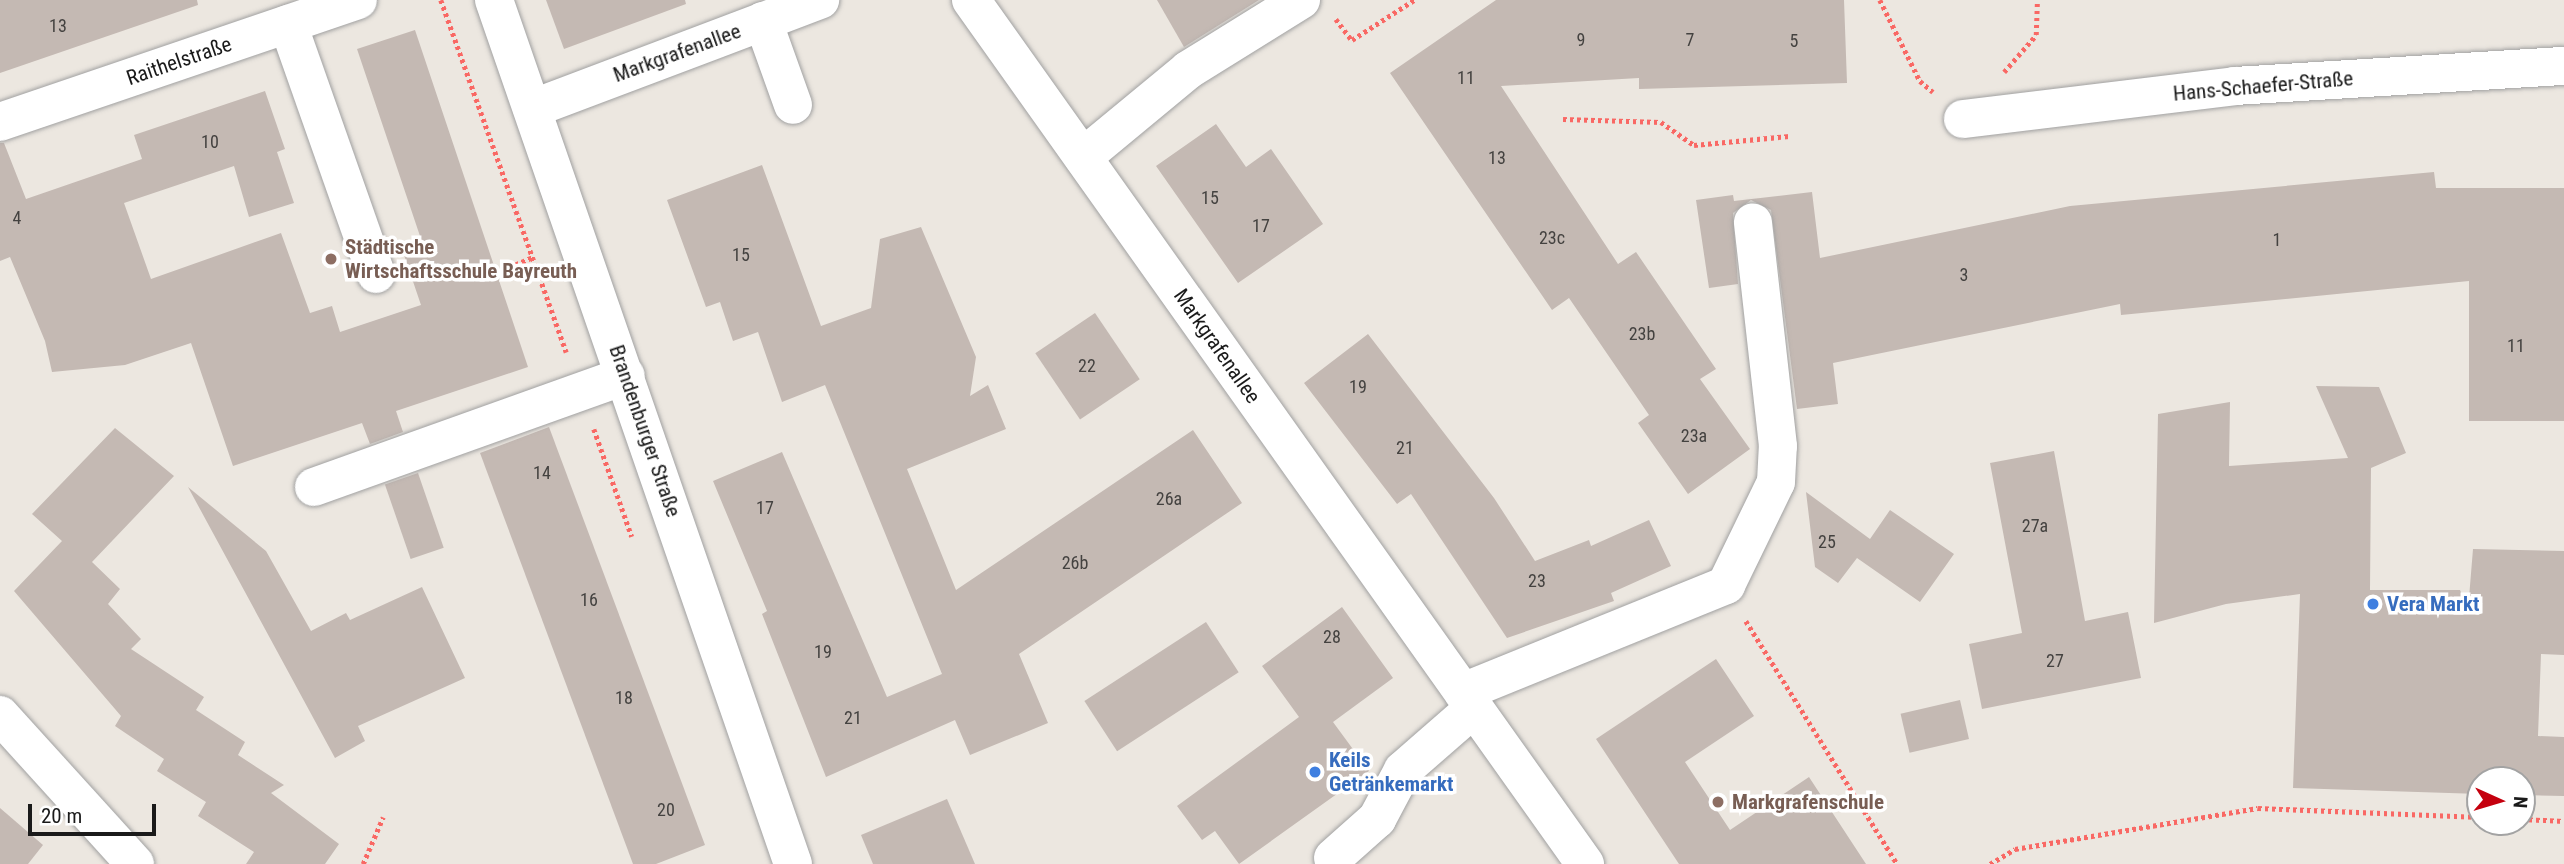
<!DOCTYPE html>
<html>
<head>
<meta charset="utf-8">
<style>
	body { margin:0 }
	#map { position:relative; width:2564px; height:864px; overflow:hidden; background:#ece7e0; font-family:"Roboto Condensed",sans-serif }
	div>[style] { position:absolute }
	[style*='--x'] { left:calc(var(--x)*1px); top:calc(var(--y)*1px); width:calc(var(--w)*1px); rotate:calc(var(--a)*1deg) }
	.building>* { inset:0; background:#c4b9b3; transform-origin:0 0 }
	.path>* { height:4.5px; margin-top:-2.25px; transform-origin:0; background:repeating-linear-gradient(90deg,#f96864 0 3.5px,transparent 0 7px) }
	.roads { filter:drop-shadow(0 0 2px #a1a1a1) drop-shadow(0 0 2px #a1a1a1) }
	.minor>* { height:38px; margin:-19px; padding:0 19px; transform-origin:19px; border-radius:19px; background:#fff }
	.dots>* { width:19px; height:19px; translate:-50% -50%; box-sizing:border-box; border:4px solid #fff; border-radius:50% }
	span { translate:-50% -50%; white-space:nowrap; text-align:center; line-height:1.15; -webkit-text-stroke:7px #fff; paint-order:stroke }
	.number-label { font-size:18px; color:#444240 }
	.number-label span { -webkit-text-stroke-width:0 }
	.street-label { font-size:21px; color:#1a1a1a }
	.education-label { font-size:21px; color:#785e54; font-weight:700 }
	.left { translate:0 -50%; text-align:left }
	.shop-label { font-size:21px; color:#366cbe; font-weight:700 }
	.north { position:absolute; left:2466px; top:766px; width:70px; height:70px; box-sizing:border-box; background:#fff; border:2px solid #a3a3a3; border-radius:50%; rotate:94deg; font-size:19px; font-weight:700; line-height:28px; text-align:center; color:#1a1a1a }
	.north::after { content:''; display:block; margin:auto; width:24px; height:32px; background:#c5000e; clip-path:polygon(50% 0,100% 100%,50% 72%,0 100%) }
	.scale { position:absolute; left:28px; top:804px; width:128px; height:32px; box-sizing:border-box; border:4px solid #1a1a1a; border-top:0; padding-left:9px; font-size:21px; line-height:24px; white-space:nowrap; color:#1a1a1a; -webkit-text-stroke:5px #fff; paint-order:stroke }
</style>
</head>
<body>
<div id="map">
	<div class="building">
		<i style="clip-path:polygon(0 0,197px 0,198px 5px,0 73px)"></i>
		<i style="clip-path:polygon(546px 0,685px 0,686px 4px,564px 49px)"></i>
		<i style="clip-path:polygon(1157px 0,1259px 0,1184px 47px)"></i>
		<i style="clip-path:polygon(1496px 0,1844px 0,1847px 83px,1639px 89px,1639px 78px,1501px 86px,1618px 264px,1636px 252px,1716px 369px,1700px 379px,1750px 449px,1688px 494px,1638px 423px,1649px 415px,1569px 298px,1552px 310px,1390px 73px)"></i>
		<i style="clip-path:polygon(415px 30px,528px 367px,396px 411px,403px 432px,370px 444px,362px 423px,233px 466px,191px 343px,125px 365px,52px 372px,45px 341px,10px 257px,0 261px,0 143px,4px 143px,26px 199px,142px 159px,134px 135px,265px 91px,285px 149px,277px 152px,294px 203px,249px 217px,234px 166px,124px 203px,151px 279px,281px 233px,310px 313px,332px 306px,340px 332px,421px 305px,403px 252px,423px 245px,357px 49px)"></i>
		<i style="clip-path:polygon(1216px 124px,1246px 167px,1271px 149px,1323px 224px,1238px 283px,1156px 166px)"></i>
		<i style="clip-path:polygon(762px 165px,821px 326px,871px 308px,880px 239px,921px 227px,976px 357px,970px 396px,988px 385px,1006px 429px,907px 469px,956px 590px,1193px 430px,1242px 503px,1019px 654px,1048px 723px,970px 755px,955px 720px,826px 777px,762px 614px,767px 611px,713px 481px,782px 452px,887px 697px,942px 674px,825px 385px,782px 402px,758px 332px,733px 341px,720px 302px,706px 307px,667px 200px)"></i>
		<i style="clip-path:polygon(2434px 172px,2436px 188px,2564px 188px,2564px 421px,2469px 421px,2469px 281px,2121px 315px,2120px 304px,1833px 363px,1838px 404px,1797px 409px,1771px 210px,1751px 200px,1733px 213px,1738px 284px,1709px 288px,1696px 200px,1733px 195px,1734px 201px,1812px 192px,1820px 258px,2070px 206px)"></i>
		<i style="left:1095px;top:313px;width:80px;height:72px;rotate:56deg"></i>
		<i style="clip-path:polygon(1368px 334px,1494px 498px,1535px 561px,1589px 540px,1591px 546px,1649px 520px,1671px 566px,1611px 593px,1614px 601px,1507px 638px,1411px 494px,1397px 504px,1304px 383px)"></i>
		<i style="clip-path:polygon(2316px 386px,2379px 387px,2406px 453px,2371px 468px,2370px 590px,2460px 590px,2468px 610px,2473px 549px,2564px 551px,2564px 655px,2541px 654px,2538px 736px,2564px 737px,2564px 796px,2522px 795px,2522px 780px,2480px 780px,2480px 794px,2293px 788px,2300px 594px,2226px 604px,2154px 623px,2158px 414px,2230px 402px,2229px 466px,2348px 458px)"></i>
		<i style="clip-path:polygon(549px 427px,705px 845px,656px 864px,633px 864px,480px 453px)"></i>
		<i style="clip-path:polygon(115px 428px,174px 476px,92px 562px,120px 589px,108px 604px,141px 639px,131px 649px,204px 697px,196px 710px,245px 742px,238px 755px,284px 785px,271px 793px,339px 844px,325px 864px,246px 864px,254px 852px,198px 816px,206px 802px,157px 771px,164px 759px,115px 726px,121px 716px,14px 591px,62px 541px,32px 514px)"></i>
		<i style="clip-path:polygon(2054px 451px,2085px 621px,2128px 612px,2141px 678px,1982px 709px,1969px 644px,2022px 633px,1990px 463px)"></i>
		<i style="left:418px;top:473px;width:79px;height:35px;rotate:71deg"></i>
		<i style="clip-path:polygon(188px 487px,266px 551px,311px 631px,346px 613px,350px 620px,422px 587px,465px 678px,358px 726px,365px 741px,335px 758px)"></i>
		<i style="clip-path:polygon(1806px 492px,1870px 539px,1890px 510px,1954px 554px,1920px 602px,1857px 558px,1838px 583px,1815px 567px)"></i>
		<i style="clip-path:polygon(1342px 607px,1393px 678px,1333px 722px,1369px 771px,1239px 864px,1215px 831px,1202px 840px,1177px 806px,1299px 717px,1262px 666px)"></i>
		<i style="left:1206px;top:622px;width:60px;height:145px;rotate:57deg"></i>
		<i style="clip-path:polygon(1716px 659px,1754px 716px,1685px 762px,1730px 830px,1809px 777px,1866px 864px,1679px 864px,1596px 739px)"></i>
		<i style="left:1960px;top:700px;width:40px;height:61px;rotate:77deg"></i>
		<i style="clip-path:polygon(947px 799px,975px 864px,873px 864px,861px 835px)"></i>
		<i style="clip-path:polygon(0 808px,43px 845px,28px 864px,0 864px)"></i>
	</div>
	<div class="path">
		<i style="--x:441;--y:0;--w:374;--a:70.4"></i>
		<i style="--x:1880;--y:0;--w:90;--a:63.7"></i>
		<i style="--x:1920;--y:81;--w:17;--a:40"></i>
		<i style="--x:1336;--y:19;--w:26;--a:53"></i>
		<i style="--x:1352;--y:40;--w:74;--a:-32.8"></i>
		<i style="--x:2004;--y:72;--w:49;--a:-49.1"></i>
		<i style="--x:2036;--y:35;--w:35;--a:-88"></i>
		<i style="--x:1563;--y:119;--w:98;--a:1.8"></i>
		<i style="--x:1661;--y:122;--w:40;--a:34.9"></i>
		<i style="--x:1694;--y:145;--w:96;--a:-5.4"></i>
		<i style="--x:496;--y:273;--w:40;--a:-23.4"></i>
		<i style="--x:594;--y:429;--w:114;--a:70.6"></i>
		<i style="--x:1746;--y:621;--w:286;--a:58.1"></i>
		<i style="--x:2522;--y:819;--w:42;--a:2.7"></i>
		<i style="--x:363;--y:864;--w:51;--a:-66.9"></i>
		<i style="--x:1990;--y:864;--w:29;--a:-31"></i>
		<i style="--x:2015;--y:849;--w:246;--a:-9.6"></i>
		<i style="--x:2258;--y:808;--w:222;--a:2.3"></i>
	</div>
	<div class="roads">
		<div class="minor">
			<i style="--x:494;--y:0;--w:914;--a:70.91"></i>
			<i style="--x:971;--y:0;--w:1060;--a:54.6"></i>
			<i style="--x:763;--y:21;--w:89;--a:70.3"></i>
			<i style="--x:288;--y:24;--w:265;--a:70.6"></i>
			<i style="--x:534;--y:108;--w:306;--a:-20.7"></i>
			<i style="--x:1963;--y:119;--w:274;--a:-6.9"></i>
			<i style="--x:2235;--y:86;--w:330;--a:-3.5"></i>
			<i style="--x:0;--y:122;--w:378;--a:-18.8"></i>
			<i style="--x:1083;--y:157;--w:136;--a:-39.6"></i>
			<i style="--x:1188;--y:70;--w:133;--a:-31.8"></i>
			<i style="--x:314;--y:487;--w:331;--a:-19.7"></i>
			<i style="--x:1463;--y:692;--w:284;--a:-22.1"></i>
			<i style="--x:1726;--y:585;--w:114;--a:-64.1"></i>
			<i style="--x:1776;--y:482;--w:36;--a:-87"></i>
			<i style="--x:1778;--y:446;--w:225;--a:-96.4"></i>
			<i style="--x:0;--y:715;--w:201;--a:47.8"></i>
			<i style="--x:1333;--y:858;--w:59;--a:-41.6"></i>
			<i style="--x:1377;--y:819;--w:55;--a:-62"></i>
			<i style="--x:1403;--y:770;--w:94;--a:-41.1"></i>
		</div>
	</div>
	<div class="dots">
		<i style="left:331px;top:259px;background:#8d6e63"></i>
		<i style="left:2373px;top:604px;background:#3f7fe0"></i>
		<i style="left:1315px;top:772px;background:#3f7fe0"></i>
		<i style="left:1718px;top:802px;background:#8d6e63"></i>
	</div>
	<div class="number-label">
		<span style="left:58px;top:26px">13</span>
		<span style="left:1581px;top:40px">9</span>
		<span style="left:1690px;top:40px">7</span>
		<span style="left:1794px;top:41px">5</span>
		<span style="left:1466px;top:78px">11</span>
		<span style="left:210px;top:142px">10</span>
		<span style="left:1497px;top:158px">13</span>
		<span style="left:1210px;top:198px">15</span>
		<span style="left:17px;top:218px">4</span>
		<span style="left:1261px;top:226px">17</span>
		<span style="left:1552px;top:238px">23c</span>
		<span style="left:2277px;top:240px">1</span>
		<span style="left:741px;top:255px">15</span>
		<span style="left:1964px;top:275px">3</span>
		<span style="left:1642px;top:334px">23b</span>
		<span style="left:2516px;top:346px">11</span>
		<span style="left:1087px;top:366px">22</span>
		<span style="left:1358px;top:387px">19</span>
		<span style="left:1694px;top:436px">23a</span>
		<span style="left:1405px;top:448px">21</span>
		<span style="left:542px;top:473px">14</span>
		<span style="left:1169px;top:499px">26a</span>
		<span style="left:765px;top:508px">17</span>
		<span style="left:2035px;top:526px">27a</span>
		<span style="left:1827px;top:542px">25</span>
		<span style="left:1075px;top:563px">26b</span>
		<span style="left:1537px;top:581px">23</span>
		<span style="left:589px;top:600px">16</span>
		<span style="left:1332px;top:637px">28</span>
		<span style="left:823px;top:652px">19</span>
		<span style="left:2055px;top:661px">27</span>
		<span style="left:624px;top:698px">18</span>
		<span style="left:853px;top:718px">21</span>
		<span style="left:666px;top:810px">20</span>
	</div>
	<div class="street-label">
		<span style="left:677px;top:53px;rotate:-20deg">Markgrafenallee</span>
		<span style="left:179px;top:61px;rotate:-19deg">Raithelstraße</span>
		<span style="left:2263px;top:86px;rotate:-5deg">Hans-Schaefer-Straße</span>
		<span style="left:1217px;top:346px;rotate:55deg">Markgrafenallee</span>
		<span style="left:645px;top:431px;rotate:71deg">Brandenburger Straße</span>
	</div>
	<div class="education-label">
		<span class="left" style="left:345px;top:259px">Städtische<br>Wirtschaftsschule Bayreuth</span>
		<span class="left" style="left:1732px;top:802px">Markgrafenschule</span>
	</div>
	<div class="shop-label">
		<span class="left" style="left:2387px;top:604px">Vera Markt</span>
		<span class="left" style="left:1329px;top:772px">Keils<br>Getränkemarkt</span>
	</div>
	<div class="north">N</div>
	<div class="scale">20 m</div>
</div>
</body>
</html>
